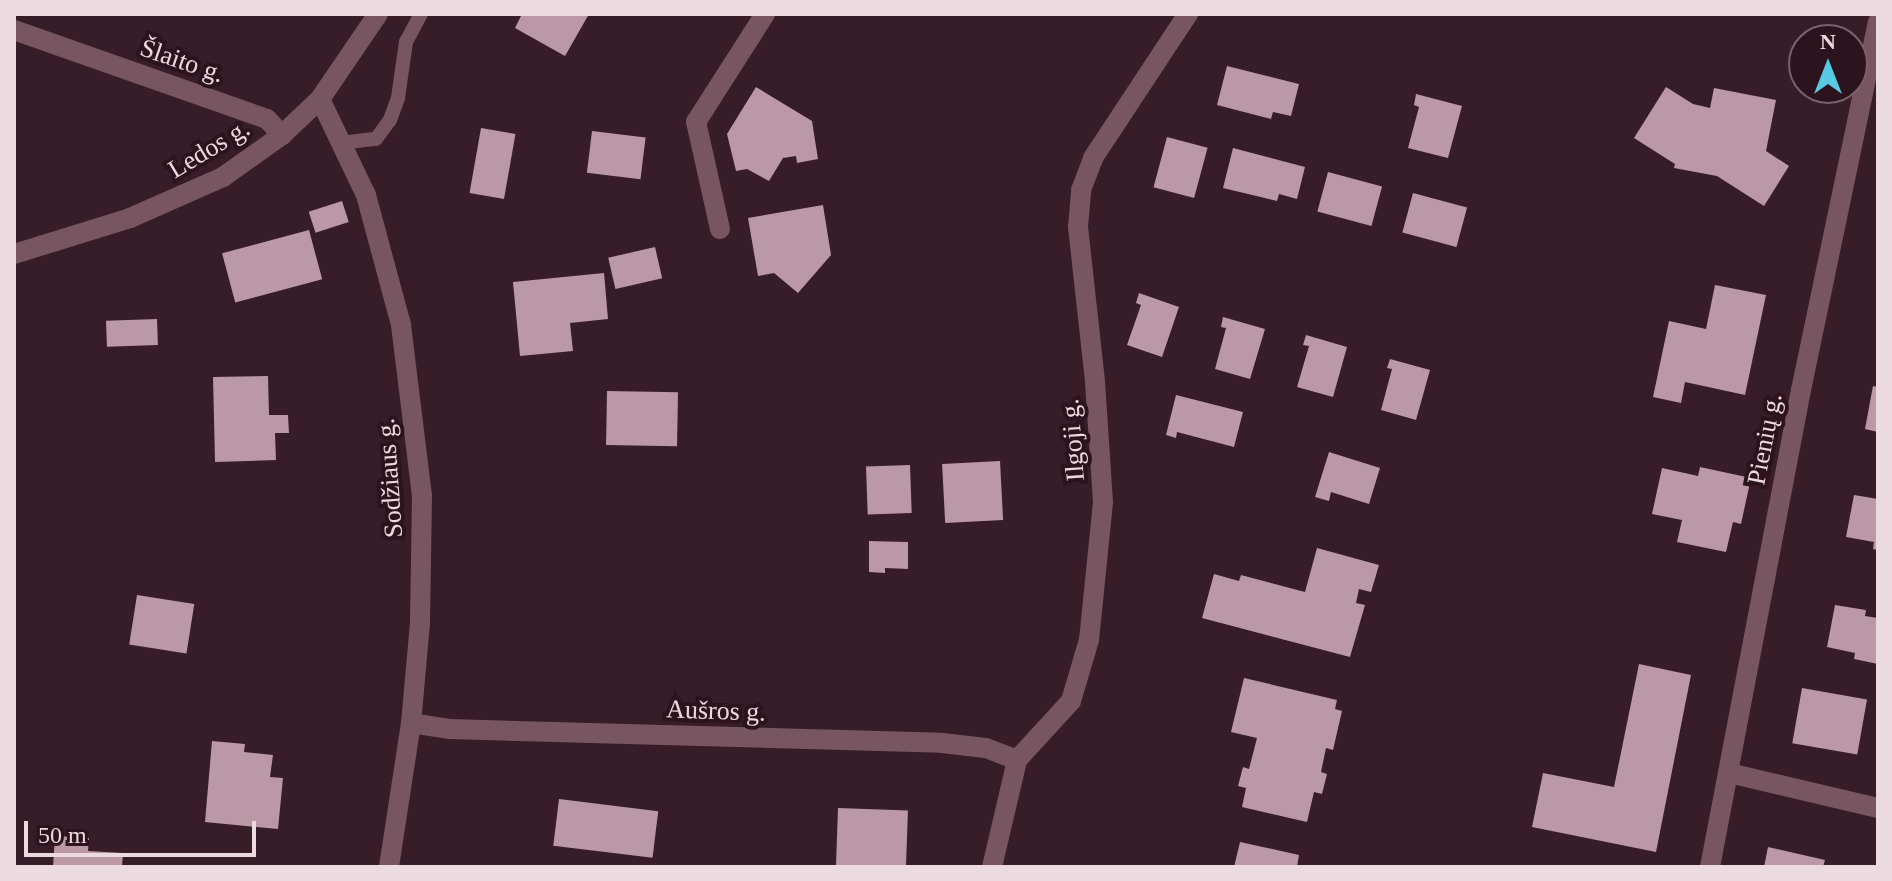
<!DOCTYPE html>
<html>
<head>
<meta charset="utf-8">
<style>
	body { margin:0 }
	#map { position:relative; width:1892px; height:881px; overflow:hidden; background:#371d28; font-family:Georgia,serif }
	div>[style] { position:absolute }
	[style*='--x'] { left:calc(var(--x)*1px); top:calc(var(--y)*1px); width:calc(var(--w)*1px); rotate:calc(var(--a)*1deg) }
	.building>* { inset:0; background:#bb98a5; transform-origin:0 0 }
	.service>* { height:14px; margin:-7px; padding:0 7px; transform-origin:7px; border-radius:7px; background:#775662 }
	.minor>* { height:20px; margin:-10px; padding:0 10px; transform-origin:10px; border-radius:10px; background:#775662 }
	span { translate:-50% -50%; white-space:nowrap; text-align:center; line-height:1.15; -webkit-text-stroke:8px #2d131e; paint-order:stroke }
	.street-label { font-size:26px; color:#eddae1 }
	.frame { position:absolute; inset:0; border:16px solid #eddae1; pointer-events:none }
	.north { position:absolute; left:1788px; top:24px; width:80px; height:80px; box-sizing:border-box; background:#2d131e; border:2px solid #7a636c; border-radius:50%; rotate:0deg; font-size:22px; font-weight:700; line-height:32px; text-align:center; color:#eddae1 }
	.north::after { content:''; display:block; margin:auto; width:28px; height:36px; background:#57c9e3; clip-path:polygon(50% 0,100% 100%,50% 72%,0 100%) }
	.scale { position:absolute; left:24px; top:821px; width:232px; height:36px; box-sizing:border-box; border:4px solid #eddae1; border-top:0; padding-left:10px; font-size:24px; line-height:28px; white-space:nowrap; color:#eddae1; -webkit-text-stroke:6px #2d131e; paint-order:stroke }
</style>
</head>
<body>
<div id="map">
	<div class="building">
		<i style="clip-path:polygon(522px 14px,589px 14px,565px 56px,515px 28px)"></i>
		<i style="clip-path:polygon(1227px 66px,1299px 84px,1291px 116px,1273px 112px,1271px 119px,1217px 105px)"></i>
		<i style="clip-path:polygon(756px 87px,812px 121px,818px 159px,797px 163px,796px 156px,783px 158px,769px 181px,747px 169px,736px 171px,727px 134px)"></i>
		<i style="clip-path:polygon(1666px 87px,1693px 104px,1710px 108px,1714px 88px,1776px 100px,1766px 151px,1789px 166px,1764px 206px,1717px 176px,1674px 168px,1675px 164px,1634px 138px)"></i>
		<i style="clip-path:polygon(1416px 94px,1462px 106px,1448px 158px,1408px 148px,1419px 107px,1414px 105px)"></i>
		<i style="left:481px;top:128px;width:35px;height:66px;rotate:10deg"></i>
		<i style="left:592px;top:131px;width:54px;height:42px;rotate:7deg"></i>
		<i style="left:1167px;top:137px;width:42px;height:52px;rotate:15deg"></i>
		<i style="clip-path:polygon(1233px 148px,1305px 167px,1297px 199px,1279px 194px,1277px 201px,1223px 188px)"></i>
		<i style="left:1328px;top:172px;width:56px;height:41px;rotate:15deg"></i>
		<i style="left:1413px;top:193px;width:56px;height:41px;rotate:15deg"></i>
		<i style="left:342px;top:201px;width:22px;height:35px;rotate:72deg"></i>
		<i style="clip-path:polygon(823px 205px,831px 255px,798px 293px,774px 273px,758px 276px,748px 218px)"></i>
		<i style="left:309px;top:230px;width:51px;height:90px;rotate:75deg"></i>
		<i style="left:655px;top:247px;width:32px;height:48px;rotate:77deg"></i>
		<i style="clip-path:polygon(604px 273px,608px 319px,570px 323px,573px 351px,520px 356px,513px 282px)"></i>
		<i style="clip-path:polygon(1715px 285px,1766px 295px,1745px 395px,1685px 382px,1681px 403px,1653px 397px,1669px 321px,1706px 329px)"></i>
		<i style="clip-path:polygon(1139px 293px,1179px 307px,1162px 357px,1127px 345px,1141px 305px,1136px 303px)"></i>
		<i style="clip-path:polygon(1223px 317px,1265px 329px,1250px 379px,1215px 369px,1226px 328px,1221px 327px)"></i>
		<i style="left:157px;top:319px;width:26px;height:51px;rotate:88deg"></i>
		<i style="clip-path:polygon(1306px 335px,1347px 347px,1333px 397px,1297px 387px,1309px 346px,1303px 345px)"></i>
		<i style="clip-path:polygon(1390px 359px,1430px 370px,1416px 420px,1381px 410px,1392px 369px,1387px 368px)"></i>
		<i style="clip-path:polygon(268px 376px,269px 415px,288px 415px,289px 433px,275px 433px,276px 460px,215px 462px,213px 377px)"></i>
		<i style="clip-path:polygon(1873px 386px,1878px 387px,1878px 432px,1865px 429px)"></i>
		<i style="left:607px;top:391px;width:71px;height:54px;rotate:1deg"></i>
		<i style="clip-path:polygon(1176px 395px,1243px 412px,1234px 447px,1177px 432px,1176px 438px,1166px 435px)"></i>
		<i style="clip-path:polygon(1329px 452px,1380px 468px,1369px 504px,1331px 492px,1329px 501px,1315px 497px)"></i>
		<i style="left:1000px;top:461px;width:59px;height:58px;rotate:87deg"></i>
		<i style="left:910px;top:465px;width:48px;height:44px;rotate:88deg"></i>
		<i style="clip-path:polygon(1700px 467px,1751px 478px,1741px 524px,1733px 522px,1726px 552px,1677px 542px,1682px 520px,1652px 514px,1662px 468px,1698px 476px)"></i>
		<i style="clip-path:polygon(1854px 495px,1878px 499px,1878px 550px,1873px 549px,1874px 542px,1846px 537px)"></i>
		<i style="clip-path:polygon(869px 541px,908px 542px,908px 569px,885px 568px,885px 573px,869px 572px)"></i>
		<i style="clip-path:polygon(1317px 548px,1379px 565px,1371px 592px,1359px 589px,1356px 603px,1365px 605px,1350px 657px,1202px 618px,1214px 574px,1239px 581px,1241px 575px,1305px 592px)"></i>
		<i style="left:137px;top:595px;width:58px;height:50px;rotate:9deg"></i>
		<i style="clip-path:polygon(1835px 605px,1866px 610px,1865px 616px,1878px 618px,1878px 664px,1854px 659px,1855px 653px,1827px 647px)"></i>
		<i style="clip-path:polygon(1639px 664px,1691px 675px,1656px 852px,1532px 827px,1543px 773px,1614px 787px)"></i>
		<i style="clip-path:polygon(1244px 678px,1337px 700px,1335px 709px,1342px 711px,1333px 750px,1326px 748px,1321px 772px,1327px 774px,1322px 794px,1314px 792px,1307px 822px,1242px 807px,1246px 788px,1238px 786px,1243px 767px,1249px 769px,1257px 738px,1231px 732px)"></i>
		<i style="left:1802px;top:688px;width:66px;height:56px;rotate:10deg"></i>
		<i style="clip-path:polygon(212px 741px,245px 744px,244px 752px,273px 755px,270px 777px,283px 778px,278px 829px,205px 822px)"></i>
		<i style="left:559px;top:799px;width:100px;height:47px;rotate:7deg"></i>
		<i style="left:838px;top:808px;width:70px;height:57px;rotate:2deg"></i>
		<i style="clip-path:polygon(55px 836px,89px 838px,88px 851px,123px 853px,122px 867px,53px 867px)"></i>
		<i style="clip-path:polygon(1240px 842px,1299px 855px,1297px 867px,1234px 867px)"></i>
		<i style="clip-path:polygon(1768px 847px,1825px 860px,1823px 867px,1764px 867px)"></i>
	</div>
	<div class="service">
		<i style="--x:341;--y:143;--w:35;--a:-7"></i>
		<i style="--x:376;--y:139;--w:24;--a:-54"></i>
		<i style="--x:390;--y:120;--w:23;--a:-70"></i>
		<i style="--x:398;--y:98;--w:57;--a:-81.9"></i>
		<i style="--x:406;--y:42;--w:32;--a:-62"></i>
	</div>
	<div class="minor">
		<i style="--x:14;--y:30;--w:268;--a:19.4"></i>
		<i style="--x:267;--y:119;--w:22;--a:47"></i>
		<i style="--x:320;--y:99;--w:106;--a:64.4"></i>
		<i style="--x:366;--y:195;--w:135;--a:74.9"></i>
		<i style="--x:401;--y:325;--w:171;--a:83"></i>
		<i style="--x:422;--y:495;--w:128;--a:90.9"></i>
		<i style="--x:420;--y:623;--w:100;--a:95.1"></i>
		<i style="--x:411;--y:723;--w:146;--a:98.7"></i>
		<i style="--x:720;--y:229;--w:110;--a:-102.6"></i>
		<i style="--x:696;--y:122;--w:128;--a:-57.4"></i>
		<i style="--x:14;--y:254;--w:121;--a:-17.2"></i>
		<i style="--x:130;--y:218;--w:102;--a:-23.8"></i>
		<i style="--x:223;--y:177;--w:72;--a:-35.4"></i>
		<i style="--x:282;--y:135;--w:52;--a:-43.5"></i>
		<i style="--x:320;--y:99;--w:103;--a:-55.7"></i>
		<i style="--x:411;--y:723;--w:38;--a:9"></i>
		<i style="--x:449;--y:729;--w:493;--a:1.6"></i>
		<i style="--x:942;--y:743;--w:44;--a:6.5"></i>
		<i style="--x:986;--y:748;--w:33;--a:21"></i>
		<i style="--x:1729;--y:773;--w:153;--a:13.2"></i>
		<i style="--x:992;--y:867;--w:110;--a:-76.8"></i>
		<i style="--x:1017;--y:760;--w:80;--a:-47.5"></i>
		<i style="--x:1071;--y:701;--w:64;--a:-73.6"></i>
		<i style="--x:1089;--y:640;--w:139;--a:-84.2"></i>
		<i style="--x:1103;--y:502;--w:121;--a:-93.8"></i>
		<i style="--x:1095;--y:381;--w:155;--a:-96.3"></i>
		<i style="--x:1078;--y:227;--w:37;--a:-85"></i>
		<i style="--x:1081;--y:190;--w:34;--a:-69"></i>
		<i style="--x:1093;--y:158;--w:173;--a:-56.6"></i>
		<i style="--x:1710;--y:867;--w:486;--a:-79.2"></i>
		<i style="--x:1801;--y:390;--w:376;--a:-78.2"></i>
	</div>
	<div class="street-label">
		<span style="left:182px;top:61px;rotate:19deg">Šlaito g.</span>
		<span style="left:209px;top:149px;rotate:-31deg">Ledos g.</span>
		<span style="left:1765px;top:439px;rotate:-79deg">Pienių g.</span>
		<span style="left:1073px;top:440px;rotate:-94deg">Ilgoji g.</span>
		<span style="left:390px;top:478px;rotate:-94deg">Sodžiaus g.</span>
		<span style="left:716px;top:711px;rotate:2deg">Aušros g.</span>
	</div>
	<div class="frame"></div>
	<div class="north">N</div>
	<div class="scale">50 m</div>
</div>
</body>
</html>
